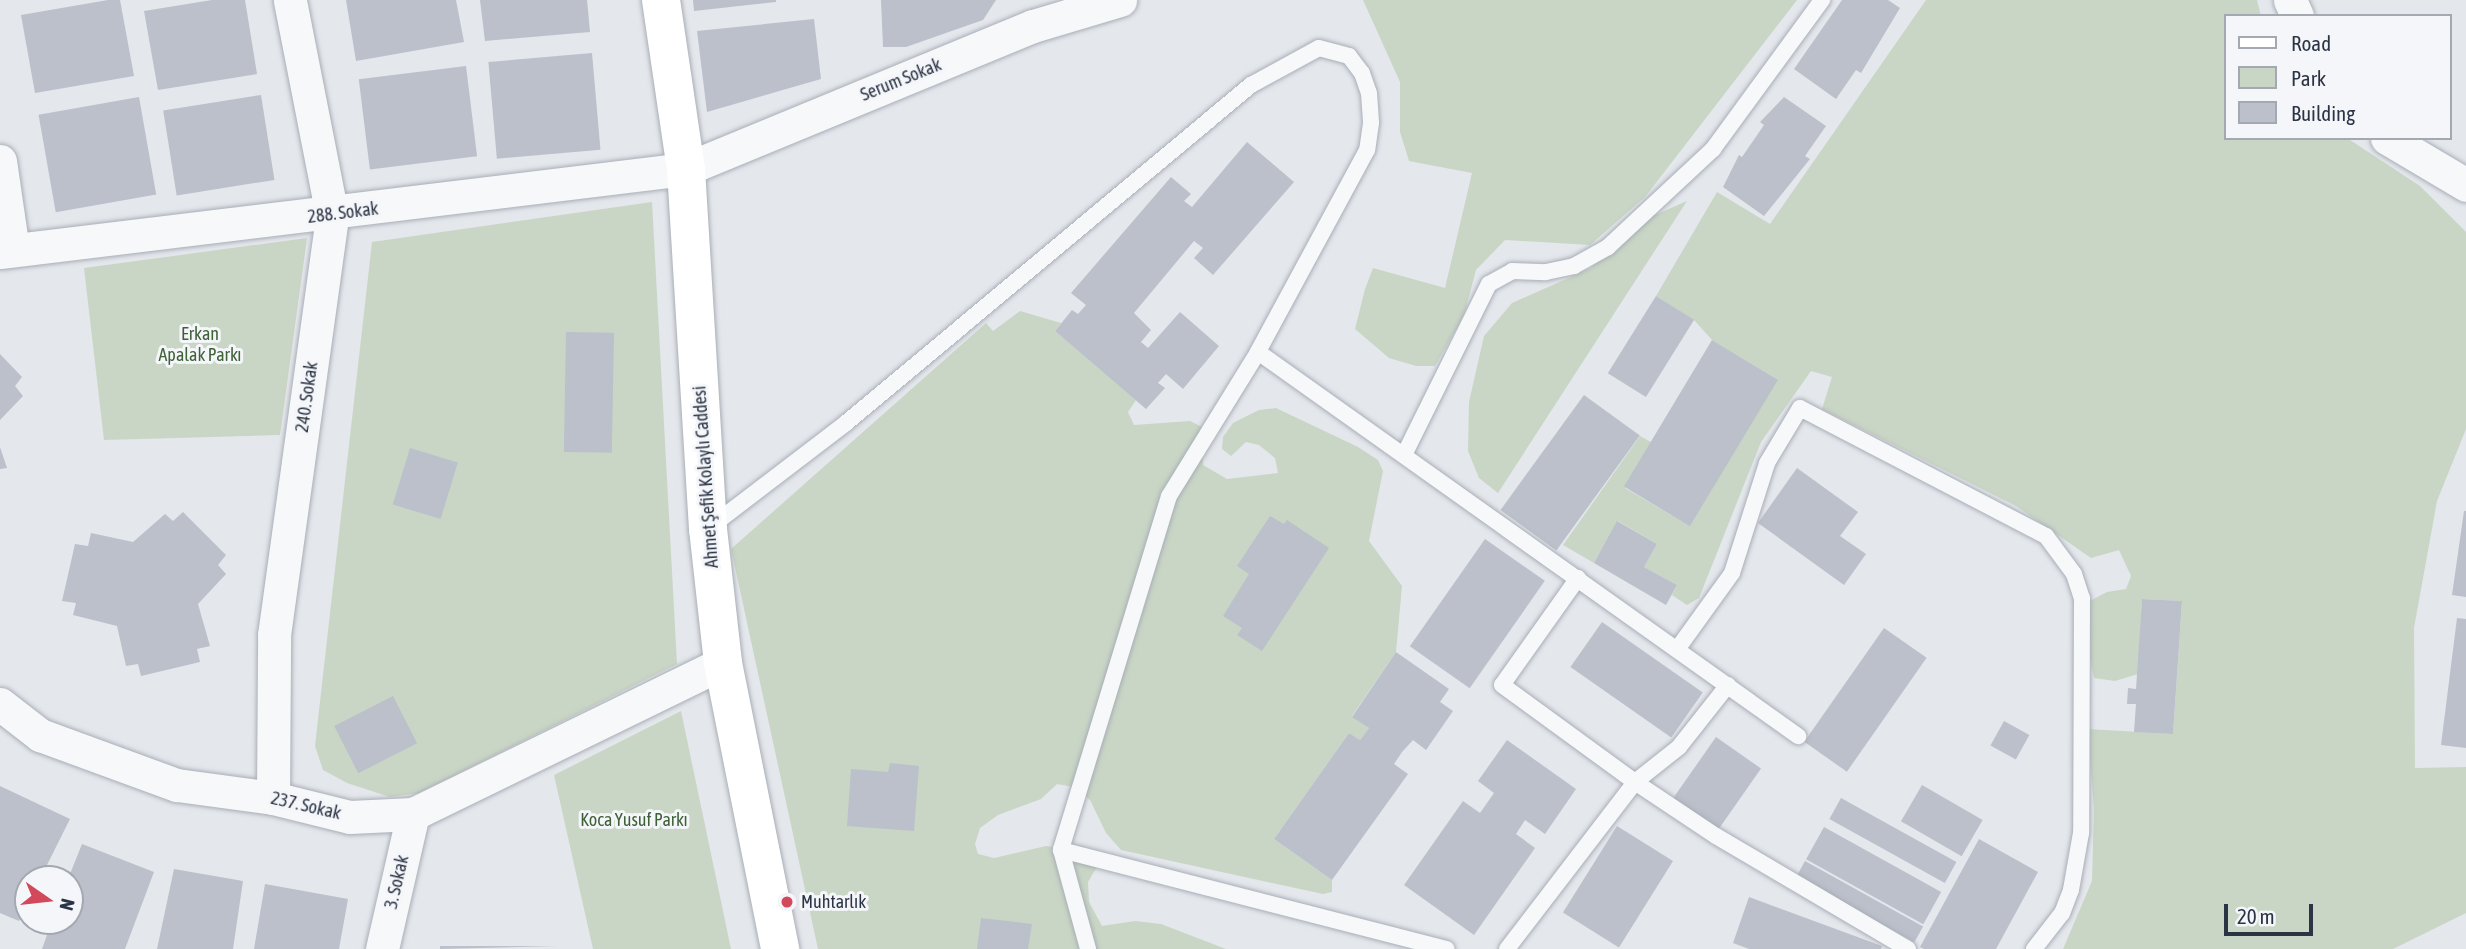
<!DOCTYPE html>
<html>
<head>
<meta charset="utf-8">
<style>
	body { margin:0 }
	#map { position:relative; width:2466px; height:949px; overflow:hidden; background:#e4e7ec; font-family:"Asap Condensed",sans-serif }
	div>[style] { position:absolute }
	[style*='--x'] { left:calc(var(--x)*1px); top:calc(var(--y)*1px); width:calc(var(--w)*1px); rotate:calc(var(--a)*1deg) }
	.green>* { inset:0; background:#c9d6c5 }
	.building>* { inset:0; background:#bbc0ca; transform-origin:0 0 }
	.roads { filter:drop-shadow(0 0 2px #a9aeb7) drop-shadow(0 0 2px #a9aeb7) }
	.service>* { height:16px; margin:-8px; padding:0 8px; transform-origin:8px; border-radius:8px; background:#f7f8fa }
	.minor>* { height:33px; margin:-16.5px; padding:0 16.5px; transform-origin:16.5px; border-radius:16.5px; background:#f7f8fa }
	.secondary>* { height:38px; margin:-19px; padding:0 19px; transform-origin:19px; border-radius:19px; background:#fff }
	.dots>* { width:19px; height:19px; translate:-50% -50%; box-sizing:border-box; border:4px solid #f4f6f9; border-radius:50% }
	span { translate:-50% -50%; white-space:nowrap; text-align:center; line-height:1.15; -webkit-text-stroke:6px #f4f6f9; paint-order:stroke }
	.street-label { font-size:18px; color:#2b3445 }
	.park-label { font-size:18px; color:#3f6138 }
	.poi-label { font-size:18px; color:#2b3445 }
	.left { translate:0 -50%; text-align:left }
	.legend { position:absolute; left:2224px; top:14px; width:228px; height:126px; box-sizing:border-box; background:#f4f6f9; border:2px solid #a4a8b1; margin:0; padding:9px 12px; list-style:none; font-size:21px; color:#2b3445 }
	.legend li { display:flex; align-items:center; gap:14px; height:35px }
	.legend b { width:35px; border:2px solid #a4a8b1 }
	.north { position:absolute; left:14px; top:865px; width:70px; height:70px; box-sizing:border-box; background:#f4f6f9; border:2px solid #a4a8b1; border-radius:50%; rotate:104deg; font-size:19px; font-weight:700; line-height:28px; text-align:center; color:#2b3445 }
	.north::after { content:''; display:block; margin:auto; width:24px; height:32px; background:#d1495b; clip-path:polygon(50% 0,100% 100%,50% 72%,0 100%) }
	.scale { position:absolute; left:2224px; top:904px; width:89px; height:32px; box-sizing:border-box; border:4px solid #2b3445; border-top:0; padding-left:9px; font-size:21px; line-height:24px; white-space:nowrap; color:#2b3445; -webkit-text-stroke:5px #f4f6f9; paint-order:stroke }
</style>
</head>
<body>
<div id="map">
	<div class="green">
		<i style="clip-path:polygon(1363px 0,1797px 0,1645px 197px,1590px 245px,1505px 240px,1476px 270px,1464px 315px,1435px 366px,1416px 366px,1389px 358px,1355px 329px,1365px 289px,1373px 268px,1445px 288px,1472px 173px,1409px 161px,1400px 132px,1400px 82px)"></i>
		<i style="clip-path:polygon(1926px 0,2257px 0,2261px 16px,2226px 16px,2226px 138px,2347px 138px,2420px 186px,2466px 232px,2466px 429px,2437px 501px,2414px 628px,2415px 768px,2466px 767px,2466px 913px,2393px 949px,2063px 949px,2092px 881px,2094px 810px,2088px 729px,2173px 734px,2182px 601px,2142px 599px,2138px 674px,2115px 681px,2094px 678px,2086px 638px,2088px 602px,2107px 592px,2126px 589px,2131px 576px,2119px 550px,2091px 558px,2016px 506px,1822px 409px,1832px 377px,1811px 371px,1761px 442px,1699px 598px,1687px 605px,1672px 595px,1677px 585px,1644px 567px,1657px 544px,1618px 521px,1594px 563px,1563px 545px,1640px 436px,1651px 442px,1625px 488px,1690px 526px,1777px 379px,1712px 340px,1694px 320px,1656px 296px,1717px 192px,1770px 224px)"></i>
		<i style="clip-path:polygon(1687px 201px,1498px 493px,1479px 478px,1468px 451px,1469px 402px,1484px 336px,1512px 303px,1591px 268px,1648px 218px)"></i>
		<i style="clip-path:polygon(652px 202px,677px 664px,419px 793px,390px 797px,347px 783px,323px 770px,315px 746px,372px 242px)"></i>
		<i style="clip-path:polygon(307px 238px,280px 435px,104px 440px,84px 268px)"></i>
		<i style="clip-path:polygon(1020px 311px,1061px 323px,1055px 331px,1136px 400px,1128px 412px,1134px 425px,1190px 421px,1202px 427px,1203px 465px,1227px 479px,1278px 473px,1275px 458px,1259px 445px,1246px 442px,1231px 456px,1222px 449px,1223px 437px,1233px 423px,1259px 410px,1276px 408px,1358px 447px,1378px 460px,1383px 471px,1369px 541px,1402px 586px,1396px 652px,1352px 716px,1369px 728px,1360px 740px,1349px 733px,1274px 839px,1332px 880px,1332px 892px,1323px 894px,1121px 850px,1106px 833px,1090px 800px,1074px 787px,1057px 784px,1041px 799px,998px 815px,980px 828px,975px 844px,978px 854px,994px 858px,1046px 846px,1069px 849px,1098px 865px,1088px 882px,1089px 902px,1102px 926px,1135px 921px,1161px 924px,1226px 949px,818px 949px,731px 549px,986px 323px,993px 331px)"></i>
		<i style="clip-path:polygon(681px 711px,731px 949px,593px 949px,554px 775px)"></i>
	</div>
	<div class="building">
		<i style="clip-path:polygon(108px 0,120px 0,134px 76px,35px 93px,21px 15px)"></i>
		<i style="clip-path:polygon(212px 0,245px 0,257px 74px,158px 90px,144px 11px)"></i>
		<i style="clip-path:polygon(346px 0,456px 0,464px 42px,356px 61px)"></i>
		<i style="clip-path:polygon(480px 0,587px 0,590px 32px,485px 41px)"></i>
		<i style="clip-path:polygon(693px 0,776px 0,776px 2px,694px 11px)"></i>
		<i style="clip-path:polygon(881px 0,996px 0,983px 20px,906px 47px,883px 47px)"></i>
		<i style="clip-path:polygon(1842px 0,1888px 0,1900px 8px,1861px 73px,1856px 70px,1836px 99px,1794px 69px)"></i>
		<i style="clip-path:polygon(814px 19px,821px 79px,707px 112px,697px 31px)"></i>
		<i style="left:592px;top:53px;width:97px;height:104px;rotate:85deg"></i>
		<i style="left:466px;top:66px;width:91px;height:108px;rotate:83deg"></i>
		<i style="left:261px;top:95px;width:86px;height:99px;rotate:81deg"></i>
		<i style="left:139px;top:97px;width:99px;height:102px;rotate:80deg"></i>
		<i style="clip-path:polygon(1784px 97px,1826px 126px,1805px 156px,1810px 159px,1764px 216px,1723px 187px,1739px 155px,1742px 157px,1764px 125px,1760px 122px)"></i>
		<i style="clip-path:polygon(1247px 142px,1294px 182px,1213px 275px,1194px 258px,1203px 248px,1194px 241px,1134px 313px,1151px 330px,1141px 342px,1148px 348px,1180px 312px,1219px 346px,1183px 389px,1166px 374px,1158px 383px,1165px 388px,1146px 409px,1055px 331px,1072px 310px,1078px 314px,1086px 305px,1071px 293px,1171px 177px,1191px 194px,1184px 201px,1192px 207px)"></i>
		<i style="left:1656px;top:296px;width:45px;height:91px;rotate:32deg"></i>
		<i style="left:566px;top:332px;width:48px;height:120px;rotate:1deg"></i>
		<i style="left:1712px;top:340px;width:77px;height:171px;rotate:31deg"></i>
		<i style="clip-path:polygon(0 354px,22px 377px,15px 386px,23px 396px,0 420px)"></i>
		<i style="left:1584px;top:395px;width:69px;height:142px;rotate:36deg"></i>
		<i style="clip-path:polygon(0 447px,7px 468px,0 469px)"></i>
		<i style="left:410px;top:448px;width:50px;height:59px;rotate:17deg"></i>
		<i style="clip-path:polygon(1797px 468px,1858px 512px,1840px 536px,1866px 554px,1844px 585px,1758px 523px)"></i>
		<i style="clip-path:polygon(2464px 511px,2466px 511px,2466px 597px,2452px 595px)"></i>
		<i style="clip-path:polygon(183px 512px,226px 555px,218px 565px,226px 574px,198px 604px,210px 646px,197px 649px,200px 662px,141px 676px,138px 664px,126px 666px,117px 626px,73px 615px,76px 603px,62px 601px,75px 544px,88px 546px,91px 533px,133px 542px,165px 514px,173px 521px)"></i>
		<i style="clip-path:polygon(1270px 516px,1284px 524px,1287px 520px,1329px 548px,1262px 651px,1237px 635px,1242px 628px,1223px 616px,1249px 574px,1237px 566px)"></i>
		<i style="clip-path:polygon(1617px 521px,1657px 544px,1644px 567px,1677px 585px,1666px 605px,1594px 563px)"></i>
		<i style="left:1485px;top:539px;width:73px;height:131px;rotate:35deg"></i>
		<i style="clip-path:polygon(2142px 599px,2182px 601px,2173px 734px,2134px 732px,2136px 704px,2127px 704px,2128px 688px,2136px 689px)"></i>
		<i style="clip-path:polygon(2457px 618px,2466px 619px,2466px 748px,2441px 745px)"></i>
		<i style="left:1602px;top:622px;width:123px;height:55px;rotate:35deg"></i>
		<i style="left:1884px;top:628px;width:52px;height:139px;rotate:35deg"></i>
		<i style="clip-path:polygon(1396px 652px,1449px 689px,1440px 702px,1453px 711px,1426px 750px,1413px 740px,1402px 752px,1394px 764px,1408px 774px,1332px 880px,1274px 839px,1349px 733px,1360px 740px,1369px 728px,1352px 717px)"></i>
		<i style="left:393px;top:696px;width:53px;height:66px;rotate:63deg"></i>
		<i style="left:2004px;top:721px;width:29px;height:28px;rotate:29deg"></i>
		<i style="left:1716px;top:737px;width:55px;height:76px;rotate:35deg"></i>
		<i style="clip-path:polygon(1507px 740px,1576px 789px,1545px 834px,1525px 820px,1516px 834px,1535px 848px,1474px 935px,1404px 885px,1463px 801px,1480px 813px,1494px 793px,1478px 781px)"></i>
		<i style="clip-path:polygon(890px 763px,919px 766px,914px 831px,847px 826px,851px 769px,888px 772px)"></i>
		<i style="left:1922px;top:785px;width:70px;height:42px;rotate:30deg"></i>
		<i style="clip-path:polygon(0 786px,70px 819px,40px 879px,28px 879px,28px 903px,19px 921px,0 913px)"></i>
		<i style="left:1841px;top:798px;width:132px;height:24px;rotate:29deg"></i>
		<i style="left:1617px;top:826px;width:66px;height:102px;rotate:32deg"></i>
		<i style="left:1824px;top:827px;width:134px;height:37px;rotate:29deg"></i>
		<i style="clip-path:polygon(1979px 839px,2038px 872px,1996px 949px,1924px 949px,1920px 947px)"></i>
		<i style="clip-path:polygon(82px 844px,154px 872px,125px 949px,42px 949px,52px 921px,70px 921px,68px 879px)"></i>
		<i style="left:1805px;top:861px;width:135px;height:18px;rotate:29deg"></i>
		<i style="clip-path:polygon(174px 869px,243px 881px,233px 949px,157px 949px)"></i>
		<i style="clip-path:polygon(265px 884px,348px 899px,339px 949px,254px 949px)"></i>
		<i style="clip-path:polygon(1749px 897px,1882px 946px,1881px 949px,1749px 949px,1733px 943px)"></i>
		<i style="clip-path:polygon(981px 918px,1032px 924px,1028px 949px,977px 949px)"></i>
		<i style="clip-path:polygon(440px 946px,557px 946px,440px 949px)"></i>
	</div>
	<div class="roads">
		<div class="service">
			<i style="--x:1258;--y:352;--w:663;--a:35.42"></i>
			<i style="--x:1404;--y:455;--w:191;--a:-63.6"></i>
			<i style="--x:1489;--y:284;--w:26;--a:-29"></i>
			<i style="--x:1512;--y:271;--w:34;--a:2"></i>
			<i style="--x:1546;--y:272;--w:29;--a:-12"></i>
			<i style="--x:1574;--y:266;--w:39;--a:-29"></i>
			<i style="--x:1608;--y:247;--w:144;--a:-43"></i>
			<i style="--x:1713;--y:149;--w:185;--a:-53.8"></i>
			<i style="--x:710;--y:527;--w:171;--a:-37.4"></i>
			<i style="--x:846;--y:423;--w:528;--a:-39.85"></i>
			<i style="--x:1251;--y:85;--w:77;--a:-28.6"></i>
			<i style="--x:1319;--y:48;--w:31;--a:15"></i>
			<i style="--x:1349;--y:56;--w:21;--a:53"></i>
			<i style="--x:1362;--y:73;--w:21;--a:71"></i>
			<i style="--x:1369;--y:93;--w:30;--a:86"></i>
			<i style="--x:1371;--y:123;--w:27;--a:98"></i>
			<i style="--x:1367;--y:150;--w:230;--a:118.4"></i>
			<i style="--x:1258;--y:352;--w:169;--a:121.7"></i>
			<i style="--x:1169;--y:496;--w:370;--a:107"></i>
			<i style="--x:1061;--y:850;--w:103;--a:74.7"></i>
			<i style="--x:1578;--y:578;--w:131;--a:125.4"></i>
			<i style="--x:1502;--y:685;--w:165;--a:36.1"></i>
			<i style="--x:1635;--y:782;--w:56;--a:-38.5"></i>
			<i style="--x:1679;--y:747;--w:79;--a:-51.7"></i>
			<i style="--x:1678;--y:648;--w:92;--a:-54.2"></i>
			<i style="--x:1732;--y:573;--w:115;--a:-72.3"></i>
			<i style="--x:1767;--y:463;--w:64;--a:-59"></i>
			<i style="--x:1800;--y:408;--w:277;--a:27.5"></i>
			<i style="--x:2046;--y:536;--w:47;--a:53.6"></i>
			<i style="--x:2074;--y:574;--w:25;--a:72"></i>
			<i style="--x:2082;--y:598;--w:235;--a:90.2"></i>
			<i style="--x:2081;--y:833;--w:58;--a:100"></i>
			<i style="--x:2071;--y:890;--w:25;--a:111"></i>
			<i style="--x:2062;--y:913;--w:46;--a:127.9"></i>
			<i style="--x:1061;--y:850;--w:398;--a:14.4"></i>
			<i style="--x:1507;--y:949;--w:210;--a:-52.5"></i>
			<i style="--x:1635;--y:782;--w:97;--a:33.7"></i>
			<i style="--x:1716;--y:836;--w:223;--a:30.5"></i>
		</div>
		<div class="minor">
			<i style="--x:2290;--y:0;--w:17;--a:66"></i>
			<i style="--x:2387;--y:138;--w:92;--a:30.7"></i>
			<i style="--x:0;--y:161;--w:90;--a:81.7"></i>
			<i style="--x:0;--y:252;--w:691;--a:-6.9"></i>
			<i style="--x:686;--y:169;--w:375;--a:-22.4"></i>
			<i style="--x:1033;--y:26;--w:91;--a:-16.6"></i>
			<i style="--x:0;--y:704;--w:51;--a:37.8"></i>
			<i style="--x:40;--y:735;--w:146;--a:20.1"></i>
			<i style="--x:177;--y:785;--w:97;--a:7.7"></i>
			<i style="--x:273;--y:798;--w:79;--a:13.9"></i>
			<i style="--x:350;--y:817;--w:63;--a:-2.7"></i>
			<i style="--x:413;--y:814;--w:345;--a:-26"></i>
			<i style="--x:273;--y:798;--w:163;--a:-89.6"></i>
			<i style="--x:274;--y:635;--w:424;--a:-82.1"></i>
			<i style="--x:332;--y:215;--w:219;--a:-101.1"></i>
			<i style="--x:382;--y:949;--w:139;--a:-77.1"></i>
		</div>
		<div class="secondary">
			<i style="--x:661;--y:0;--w:171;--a:81.6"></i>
			<i style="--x:686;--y:169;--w:361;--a:86.5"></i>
			<i style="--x:708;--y:529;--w:135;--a:83.6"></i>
			<i style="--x:723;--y:663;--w:292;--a:78.7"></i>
		</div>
	</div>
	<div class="dots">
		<i style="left:787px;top:902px;background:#d1495b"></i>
	</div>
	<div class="street-label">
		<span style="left:901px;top:80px;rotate:-22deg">Serum Sokak</span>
		<span style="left:343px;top:213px;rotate:-7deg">288. Sokak</span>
		<span style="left:307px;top:397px;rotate:-82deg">240. Sokak</span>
		<span style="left:706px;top:477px;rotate:-94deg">Ahmet Şefik Kolaylı Caddesi</span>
		<span style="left:306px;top:806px;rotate:13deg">237. Sokak</span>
		<span style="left:397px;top:882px;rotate:-77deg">3. Sokak</span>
	</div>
	<div class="park-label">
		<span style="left:200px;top:345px">Erkan<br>Apalak Parkı</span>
		<span style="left:634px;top:820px">Koca Yusuf Parkı</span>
	</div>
	<div class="poi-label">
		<span class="left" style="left:801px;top:902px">Muhtarlık</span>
	</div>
	<ul class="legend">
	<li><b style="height:9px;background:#fff"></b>Road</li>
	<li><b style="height:19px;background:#c9d6c5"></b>Park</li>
	<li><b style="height:19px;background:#bbc0ca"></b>Building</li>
	</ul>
	<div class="north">N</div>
	<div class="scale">20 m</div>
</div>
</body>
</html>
